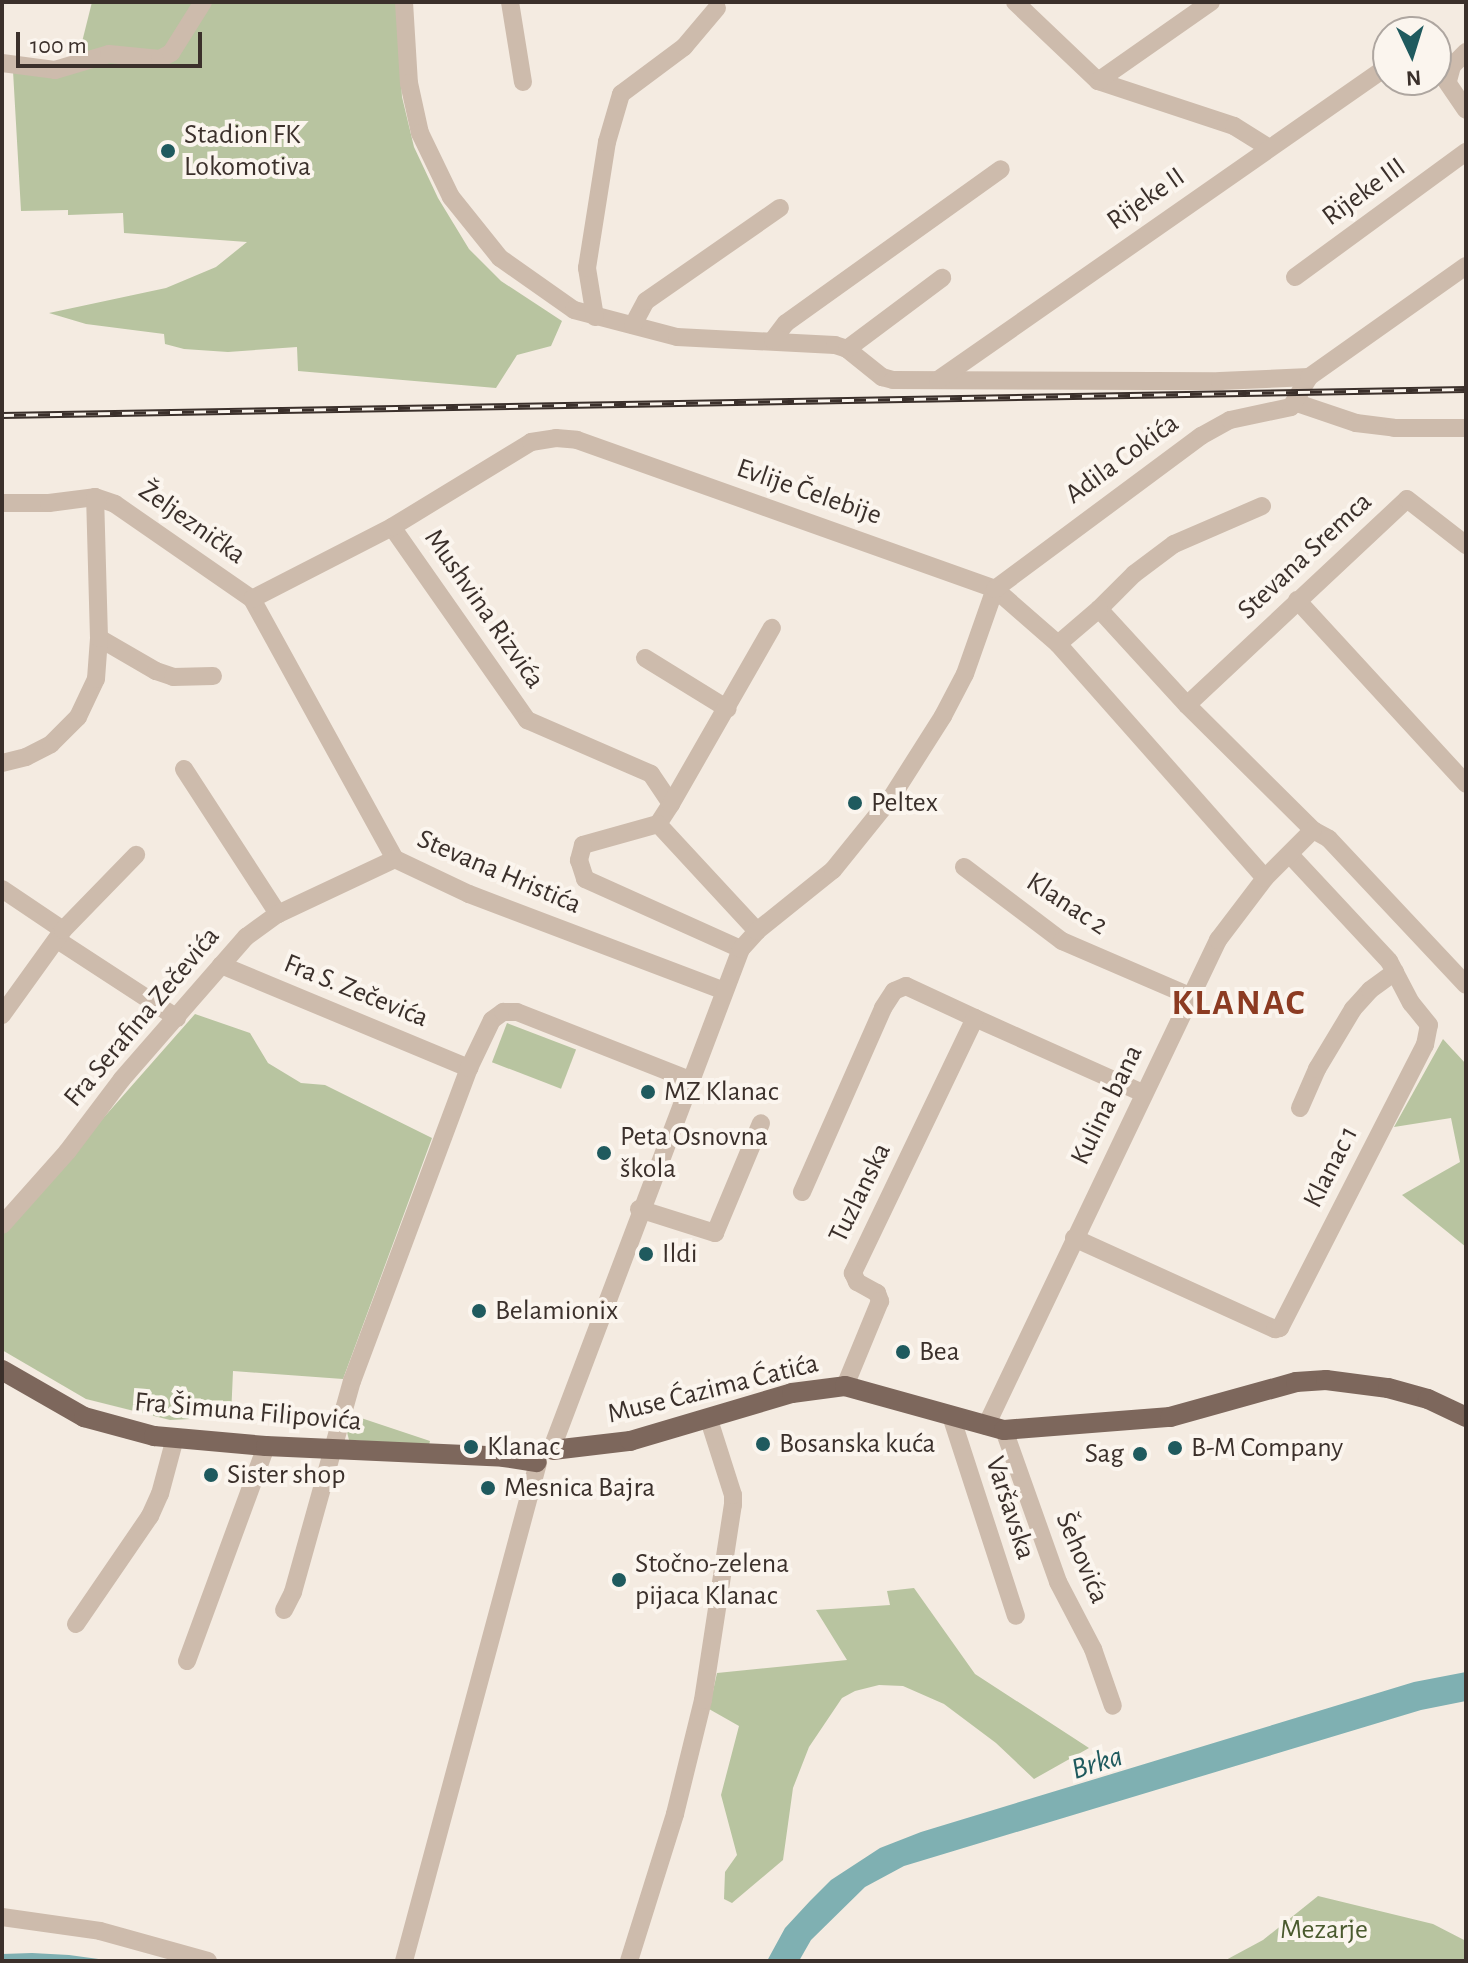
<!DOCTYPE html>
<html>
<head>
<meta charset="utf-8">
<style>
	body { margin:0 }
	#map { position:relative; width:1468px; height:1963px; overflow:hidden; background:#f4ebe1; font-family:"Alegreya Sans",sans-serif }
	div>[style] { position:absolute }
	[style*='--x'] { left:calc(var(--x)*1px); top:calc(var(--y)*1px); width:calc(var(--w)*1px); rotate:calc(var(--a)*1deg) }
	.green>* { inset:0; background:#b8c4a0; transform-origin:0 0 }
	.water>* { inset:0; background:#7fb0b2 }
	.minor>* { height:18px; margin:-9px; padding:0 9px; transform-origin:9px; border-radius:9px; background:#cdbbac }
	.major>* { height:20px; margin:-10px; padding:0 10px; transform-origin:10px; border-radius:10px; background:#7d675c }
	.rail>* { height:7px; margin-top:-3.5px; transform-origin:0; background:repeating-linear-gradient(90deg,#fbf5ee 0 12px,#3b302b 0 24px); box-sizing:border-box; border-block:2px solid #3b302b }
	.dots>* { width:22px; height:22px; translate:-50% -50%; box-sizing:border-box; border:4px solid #fbf5ee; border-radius:50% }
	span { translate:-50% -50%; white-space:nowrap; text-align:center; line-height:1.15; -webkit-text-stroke:8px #fbf5ee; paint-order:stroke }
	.poi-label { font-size:28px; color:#3b302b }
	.left { translate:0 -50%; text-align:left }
	.right { translate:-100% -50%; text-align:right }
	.street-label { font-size:28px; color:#3b302b }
	.park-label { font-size:28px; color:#4a5a2e }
	.water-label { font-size:30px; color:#1f5a5e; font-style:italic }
	.district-label { font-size:36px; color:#8c3b22; font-weight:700; letter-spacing:2px }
	.frame { position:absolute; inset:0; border:4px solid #3b302b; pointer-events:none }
	.north { position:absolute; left:1372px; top:16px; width:80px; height:80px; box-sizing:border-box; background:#fbf5ee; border:2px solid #aea6a0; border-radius:50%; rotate:176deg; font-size:22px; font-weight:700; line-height:32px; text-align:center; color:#3b302b }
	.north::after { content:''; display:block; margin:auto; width:28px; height:36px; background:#1f5a5e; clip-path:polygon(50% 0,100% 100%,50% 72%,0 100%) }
	.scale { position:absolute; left:16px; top:32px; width:186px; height:36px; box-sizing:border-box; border:4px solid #3b302b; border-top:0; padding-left:10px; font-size:24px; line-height:28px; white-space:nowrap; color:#3b302b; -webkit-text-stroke:6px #fbf5ee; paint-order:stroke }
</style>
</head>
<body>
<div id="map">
	<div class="green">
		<i style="clip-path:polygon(92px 2px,396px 2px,402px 97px,414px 147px,438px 198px,469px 249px,501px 281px,562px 321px,551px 346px,517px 355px,496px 388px,298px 371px,297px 347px,228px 352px,184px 349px,165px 344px,164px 334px,86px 324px,49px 313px,166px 288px,216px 267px,247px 242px,124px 233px,123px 213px,68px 215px,68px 210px,21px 211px,13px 71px,75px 70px)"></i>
		<i style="clip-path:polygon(195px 1014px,250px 1033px,268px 1063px,301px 1083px,325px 1085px,432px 1138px,343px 1379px,233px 1371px,231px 1417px,170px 1420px,86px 1399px,2px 1350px,2px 1233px)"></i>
		<i style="left:507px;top:1023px;width:74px;height:42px;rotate:21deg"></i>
		<i style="clip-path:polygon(1443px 1039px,1466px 1064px,1466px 1247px,1402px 1195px,1460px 1162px,1451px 1118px,1394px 1127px)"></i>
		<i style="clip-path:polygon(349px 1414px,430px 1441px,429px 1445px,349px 1440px,346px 1428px)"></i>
		<i style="clip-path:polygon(914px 1588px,975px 1674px,1089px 1748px,1034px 1779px,996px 1743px,944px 1704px,903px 1686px,879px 1685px,855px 1691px,842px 1698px,809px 1747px,793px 1788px,783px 1860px,732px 1903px,724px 1899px,725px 1872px,737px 1855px,721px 1795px,739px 1726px,709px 1709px,717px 1673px,847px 1660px,816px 1610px,890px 1605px,887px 1591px)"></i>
		<i style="clip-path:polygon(1318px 1896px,1433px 1924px,1466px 1941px,1466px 1961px,1224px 1961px,1263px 1940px)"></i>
	</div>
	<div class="water">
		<i style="clip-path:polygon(1466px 1672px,1466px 1701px,1421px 1710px,904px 1866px,865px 1887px,811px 1940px,799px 1961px,767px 1961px,785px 1928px,810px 1901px,831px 1880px,880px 1848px,921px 1832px,1414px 1682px)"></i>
		<i style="clip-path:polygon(32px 1953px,69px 1955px,113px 1961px,2px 1961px,2px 1954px)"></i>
	</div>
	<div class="minor">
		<i style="--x:404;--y:2;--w:81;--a:86.5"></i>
		<i style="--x:409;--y:83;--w:51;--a:77.6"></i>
		<i style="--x:420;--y:133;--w:71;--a:64.2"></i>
		<i style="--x:451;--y:197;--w:78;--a:51.2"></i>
		<i style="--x:500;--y:258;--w:90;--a:35.1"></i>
		<i style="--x:574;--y:310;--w:106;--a:14.7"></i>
		<i style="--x:677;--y:337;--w:158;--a:2.9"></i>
		<i style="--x:835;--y:345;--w:13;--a:18"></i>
		<i style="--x:847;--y:349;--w:45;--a:38.7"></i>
		<i style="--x:882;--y:377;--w:11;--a:15"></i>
		<i style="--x:893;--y:380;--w:327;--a:0.2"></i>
		<i style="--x:1220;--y:381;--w:89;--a:-2.6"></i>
		<i style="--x:510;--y:2;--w:81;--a:80.8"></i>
		<i style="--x:1015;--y:2;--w:115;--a:43.6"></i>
		<i style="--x:1098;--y:81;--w:143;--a:18.3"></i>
		<i style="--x:1234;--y:126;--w:39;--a:32"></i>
		<i style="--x:2;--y:63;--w:53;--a:7.5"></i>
		<i style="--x:55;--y:70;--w:56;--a:-16.5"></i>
		<i style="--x:109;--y:54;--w:51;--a:5.6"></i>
		<i style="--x:160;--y:59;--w:13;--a:-29"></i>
		<i style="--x:171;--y:53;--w:60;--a:-57.9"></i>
		<i style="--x:1436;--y:66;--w:53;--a:55.7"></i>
		<i style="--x:1098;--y:81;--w:138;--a:-35"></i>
		<i style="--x:1448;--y:81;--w:16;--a:-75"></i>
		<i style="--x:1452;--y:66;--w:20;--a:-45"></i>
		<i style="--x:1295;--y:277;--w:212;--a:-36.2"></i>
		<i style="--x:595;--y:317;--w:50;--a:-99.3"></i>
		<i style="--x:587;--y:268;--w:128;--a:-81"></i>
		<i style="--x:607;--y:142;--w:50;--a:-73.7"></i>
		<i style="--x:621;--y:94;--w:79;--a:-36.7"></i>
		<i style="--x:684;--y:47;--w:51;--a:-49.8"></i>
		<i style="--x:633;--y:325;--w:27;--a:-62"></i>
		<i style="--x:646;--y:301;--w:163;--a:-34.8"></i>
		<i style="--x:773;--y:340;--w:21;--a:-53"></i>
		<i style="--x:786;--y:323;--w:264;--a:-35.6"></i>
		<i style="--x:847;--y:349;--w:119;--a:-36.8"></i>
		<i style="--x:938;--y:380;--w:549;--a:-34.91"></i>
		<i style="--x:1297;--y:403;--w:62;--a:18.7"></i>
		<i style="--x:1356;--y:423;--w:38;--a:7"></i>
		<i style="--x:1394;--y:428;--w:72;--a:0"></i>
		<i style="--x:2;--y:503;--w:47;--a:0"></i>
		<i style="--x:49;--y:503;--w:46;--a:-7.4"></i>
		<i style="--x:95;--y:497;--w:21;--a:19"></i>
		<i style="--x:115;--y:504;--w:167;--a:34.7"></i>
		<i style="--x:252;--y:599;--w:297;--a:61.2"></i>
		<i style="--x:395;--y:859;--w:82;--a:25.3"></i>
		<i style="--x:469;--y:894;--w:273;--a:20.8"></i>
		<i style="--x:1262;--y:506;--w:96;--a:156.6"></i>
		<i style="--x:1174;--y:544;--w:50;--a:143.1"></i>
		<i style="--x:1134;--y:574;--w:49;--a:135"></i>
		<i style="--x:1099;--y:609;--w:130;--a:47.5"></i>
		<i style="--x:1187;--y:705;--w:177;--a:44.8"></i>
		<i style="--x:1313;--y:830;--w:18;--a:29"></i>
		<i style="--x:1329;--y:839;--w:200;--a:46.8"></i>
		<i style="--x:392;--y:527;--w:236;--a:55"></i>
		<i style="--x:527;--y:720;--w:135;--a:23.5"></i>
		<i style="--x:651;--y:774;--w:36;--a:56"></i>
		<i style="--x:671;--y:804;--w:24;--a:123"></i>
		<i style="--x:658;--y:824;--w:146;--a:47.2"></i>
		<i style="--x:252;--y:599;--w:157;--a:-27.2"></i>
		<i style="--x:392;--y:527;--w:163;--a:-31.4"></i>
		<i style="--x:531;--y:442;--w:25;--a:-9"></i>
		<i style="--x:556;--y:438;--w:21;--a:5"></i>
		<i style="--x:577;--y:440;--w:444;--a:19.6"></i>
		<i style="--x:995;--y:589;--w:84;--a:41.1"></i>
		<i style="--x:1058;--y:644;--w:312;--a:48.5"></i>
		<i style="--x:1297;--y:600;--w:250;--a:47.4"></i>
		<i style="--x:99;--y:638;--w:66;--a:30.1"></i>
		<i style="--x:156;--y:671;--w:18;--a:19"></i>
		<i style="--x:173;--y:677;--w:40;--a:-1.4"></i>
		<i style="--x:1058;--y:644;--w:54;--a:-40.5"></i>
		<i style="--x:645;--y:658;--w:97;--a:31.6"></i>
		<i style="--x:1187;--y:705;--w:301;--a:-43.1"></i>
		<i style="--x:1407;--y:499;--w:75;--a:37.9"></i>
		<i style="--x:2;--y:763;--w:25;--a:-14"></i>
		<i style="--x:26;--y:757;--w:28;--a:-27"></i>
		<i style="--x:51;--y:744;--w:38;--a:-45"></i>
		<i style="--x:78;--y:717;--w:42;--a:-64.7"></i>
		<i style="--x:96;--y:679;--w:41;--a:-85.8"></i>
		<i style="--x:99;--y:638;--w:141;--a:-91.6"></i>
		<i style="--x:184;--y:769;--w:173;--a:57"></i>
		<i style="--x:671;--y:804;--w:203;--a:-60.2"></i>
		<i style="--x:658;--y:824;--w:78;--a:164.4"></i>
		<i style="--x:583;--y:845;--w:16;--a:105"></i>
		<i style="--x:579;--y:860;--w:20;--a:72"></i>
		<i style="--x:585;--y:879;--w:171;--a:24.2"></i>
		<i style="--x:964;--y:867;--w:123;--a:37.1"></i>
		<i style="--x:1062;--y:941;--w:139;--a:23.3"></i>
		<i style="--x:2;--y:889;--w:73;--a:33.9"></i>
		<i style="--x:59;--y:941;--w:141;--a:33.1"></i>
		<i style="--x:221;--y:965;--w:269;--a:22.6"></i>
		<i style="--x:2;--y:1015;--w:105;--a:-54.3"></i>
		<i style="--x:63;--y:930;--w:105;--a:-45.8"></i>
		<i style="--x:975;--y:1018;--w:184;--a:24.1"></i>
		<i style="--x:1300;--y:1108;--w:43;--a:-66.4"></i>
		<i style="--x:1317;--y:1069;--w:70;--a:-59"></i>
		<i style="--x:1353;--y:1009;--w:25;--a:-48"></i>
		<i style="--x:1370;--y:990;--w:31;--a:-36"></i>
		<i style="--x:802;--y:1192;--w:201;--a:-66.2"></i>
		<i style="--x:883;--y:1008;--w:20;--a:-57"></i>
		<i style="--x:894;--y:991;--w:13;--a:-23"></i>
		<i style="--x:906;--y:986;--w:76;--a:24.9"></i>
		<i style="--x:975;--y:1018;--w:283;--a:115.6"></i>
		<i style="--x:853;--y:1273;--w:10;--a:66"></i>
		<i style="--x:857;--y:1282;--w:23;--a:29"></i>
		<i style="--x:877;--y:1293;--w:9;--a:69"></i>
		<i style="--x:880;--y:1301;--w:92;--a:112.4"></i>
		<i style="--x:639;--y:1209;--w:80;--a:17.5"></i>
		<i style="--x:715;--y:1233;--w:119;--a:-67.3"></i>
		<i style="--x:2;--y:1225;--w:98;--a:-48.3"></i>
		<i style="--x:67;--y:1152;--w:91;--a:-53"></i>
		<i style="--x:122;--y:1079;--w:189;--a:-48.9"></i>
		<i style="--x:246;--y:937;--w:39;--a:-36"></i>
		<i style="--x:278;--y:914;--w:129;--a:-25.2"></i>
		<i style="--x:1074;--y:1238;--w:221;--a:24.4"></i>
		<i style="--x:1275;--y:1329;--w:5;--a:-11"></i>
		<i style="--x:1280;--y:1328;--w:318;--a:-62.9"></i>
		<i style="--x:1425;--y:1045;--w:20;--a:-79"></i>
		<i style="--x:1429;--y:1025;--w:28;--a:-129"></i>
		<i style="--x:1411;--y:1003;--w:47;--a:-117.6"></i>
		<i style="--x:1389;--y:961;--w:144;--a:-133"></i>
		<i style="--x:951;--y:1416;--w:210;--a:72"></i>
		<i style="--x:986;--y:1426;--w:539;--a:-64.48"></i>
		<i style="--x:1218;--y:940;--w:78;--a:-52.8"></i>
		<i style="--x:1265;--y:878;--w:68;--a:-45"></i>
		<i style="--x:1004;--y:1430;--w:161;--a:70.4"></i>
		<i style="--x:1058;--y:1582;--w:76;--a:62.4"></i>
		<i style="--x:1093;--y:1649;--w:60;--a:70.7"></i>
		<i style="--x:552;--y:1448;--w:534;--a:-69.26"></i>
		<i style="--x:741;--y:949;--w:24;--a:-48"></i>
		<i style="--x:757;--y:931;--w:97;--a:-38.8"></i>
		<i style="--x:833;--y:870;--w:92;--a:-51.1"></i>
		<i style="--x:891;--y:798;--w:97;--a:-57.6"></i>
		<i style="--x:943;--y:716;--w:47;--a:-62.4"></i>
		<i style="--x:965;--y:674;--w:90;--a:-70.6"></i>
		<i style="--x:995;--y:589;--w:257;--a:-36.6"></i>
		<i style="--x:1201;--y:436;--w:33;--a:-29"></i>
		<i style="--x:1230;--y:420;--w:62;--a:-12"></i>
		<i style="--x:1291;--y:407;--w:35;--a:-59"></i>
		<i style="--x:1309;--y:377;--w:192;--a:-35.3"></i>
		<i style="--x:284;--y:1610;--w:20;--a:-63"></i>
		<i style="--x:293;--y:1592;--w:219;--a:-74.4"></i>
		<i style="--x:352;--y:1381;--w:334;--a:-69.5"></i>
		<i style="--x:469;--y:1068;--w:53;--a:-64.4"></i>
		<i style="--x:492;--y:1020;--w:14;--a:-36"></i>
		<i style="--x:503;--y:1012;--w:14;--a:0"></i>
		<i style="--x:517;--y:1012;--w:186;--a:21.5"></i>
		<i style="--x:76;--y:1624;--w:131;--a:-55.6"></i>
		<i style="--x:150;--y:1516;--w:24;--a:-66"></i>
		<i style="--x:160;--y:1494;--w:58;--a:-75"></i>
		<i style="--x:187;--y:1661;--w:229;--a:-69.8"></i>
		<i style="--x:2;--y:1917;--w:99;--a:8.1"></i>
		<i style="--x:100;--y:1931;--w:112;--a:15.5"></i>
		<i style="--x:404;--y:1961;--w:516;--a:-74.94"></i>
		<i style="--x:629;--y:1961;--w:154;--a:-72.6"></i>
		<i style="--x:675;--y:1814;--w:117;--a:-76.2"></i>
		<i style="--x:703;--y:1700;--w:197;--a:-81.3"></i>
		<i style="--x:733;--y:1505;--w:10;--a:-90"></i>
		<i style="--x:733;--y:1495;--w:79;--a:-107.7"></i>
	</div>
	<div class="major">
		<i style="--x:2;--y:1370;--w:95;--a:29.8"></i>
		<i style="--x:84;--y:1417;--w:73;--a:15.2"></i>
		<i style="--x:154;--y:1436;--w:112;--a:5.1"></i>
		<i style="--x:266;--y:1446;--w:238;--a:2.6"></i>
		<i style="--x:504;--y:1457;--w:33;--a:9"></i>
		<i style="--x:553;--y:1450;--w:78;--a:-6.7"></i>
		<i style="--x:630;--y:1441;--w:169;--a:-16.5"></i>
		<i style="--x:792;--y:1393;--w:53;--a:-7.5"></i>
		<i style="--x:845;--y:1386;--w:165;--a:15.5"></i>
		<i style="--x:1004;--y:1430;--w:167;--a:-4.5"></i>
		<i style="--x:1170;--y:1417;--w:131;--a:-15.5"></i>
		<i style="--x:1296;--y:1382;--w:30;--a:-4"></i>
		<i style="--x:1326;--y:1380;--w:63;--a:7.4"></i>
		<i style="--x:1388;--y:1388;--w:41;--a:15.4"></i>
		<i style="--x:1428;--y:1399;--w:42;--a:25.3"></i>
	</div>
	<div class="rail">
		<i style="--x:2;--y:415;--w:1464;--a:-1.02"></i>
	</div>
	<div class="dots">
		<i style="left:168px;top:151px;background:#1f5a5e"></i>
		<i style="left:855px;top:803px;background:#1f5a5e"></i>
		<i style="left:648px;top:1092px;background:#1f5a5e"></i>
		<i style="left:604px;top:1153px;background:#1f5a5e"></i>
		<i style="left:646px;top:1254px;background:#1f5a5e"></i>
		<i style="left:479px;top:1311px;background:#1f5a5e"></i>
		<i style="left:903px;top:1352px;background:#1f5a5e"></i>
		<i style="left:763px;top:1444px;background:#1f5a5e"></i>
		<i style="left:471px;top:1447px;background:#1f5a5e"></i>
		<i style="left:1175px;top:1448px;background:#1f5a5e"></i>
		<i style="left:1140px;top:1454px;background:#1f5a5e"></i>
		<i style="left:211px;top:1475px;background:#1f5a5e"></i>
		<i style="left:488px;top:1488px;background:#1f5a5e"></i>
		<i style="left:619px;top:1580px;background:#1f5a5e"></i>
	</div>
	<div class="poi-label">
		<span class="left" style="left:184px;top:151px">Stadion FK<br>Lokomotiva</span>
		<span class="left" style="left:871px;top:803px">Peltex</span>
		<span class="left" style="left:664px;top:1092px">MZ Klanac</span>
		<span class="left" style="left:620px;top:1153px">Peta Osnovna<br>škola</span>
		<span class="left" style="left:662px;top:1254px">Ildi</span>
		<span class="left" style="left:495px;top:1311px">Belamionix</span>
		<span class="left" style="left:919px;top:1352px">Bea</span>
		<span class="left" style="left:779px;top:1444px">Bosanska kuća</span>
		<span class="left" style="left:487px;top:1447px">Klanac</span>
		<span class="left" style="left:1191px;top:1448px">B-M Company</span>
		<span class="right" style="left:1124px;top:1454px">Sag</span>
		<span class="left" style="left:227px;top:1475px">Sister shop</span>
		<span class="left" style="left:504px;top:1488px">Mesnica Bajra</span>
		<span class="left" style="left:635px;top:1580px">Stočno-zelena<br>pijaca Klanac</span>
	</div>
	<div class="street-label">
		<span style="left:1364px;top:192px;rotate:-36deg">Rijeke III</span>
		<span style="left:1146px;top:199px;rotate:-35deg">Rijeke II</span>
		<span style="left:1122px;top:459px;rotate:-36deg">Adila Cokića</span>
		<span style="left:809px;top:492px;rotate:19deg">Evlije Čelebije</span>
		<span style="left:192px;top:523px;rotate:35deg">Željeznička</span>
		<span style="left:1305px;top:556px;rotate:-43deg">Stevana Sremca</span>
		<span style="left:484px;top:609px;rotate:55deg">Mushvina Rizvića</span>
		<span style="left:499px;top:872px;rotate:23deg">Stevana Hristića</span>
		<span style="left:1067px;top:904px;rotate:33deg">Klanac 2</span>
		<span style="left:356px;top:991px;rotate:22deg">Fra S. Zečevića</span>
		<span style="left:142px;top:1017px;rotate:-50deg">Fra Serafina Zečevića</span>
		<span style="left:1107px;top:1105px;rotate:-64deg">Kulina bana</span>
		<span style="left:1331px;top:1167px;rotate:-63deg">Klanac 1</span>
		<span style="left:860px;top:1193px;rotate:-64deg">Tuzlanska</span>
		<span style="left:713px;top:1389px;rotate:-14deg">Muse Ćazima Ćatića</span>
		<span style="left:248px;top:1412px;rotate:5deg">Fra Šimuna Filipovića</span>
		<span style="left:1010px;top:1508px;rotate:72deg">Varšavska</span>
		<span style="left:1082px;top:1558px;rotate:67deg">Šehovića</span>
	</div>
	<div class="park-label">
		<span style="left:1324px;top:1930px">Mezarje</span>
	</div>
	<div class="water-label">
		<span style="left:1097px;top:1763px;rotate:-17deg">Brka</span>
	</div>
	<div class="district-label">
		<span style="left:1239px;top:1004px">KLANAC</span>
	</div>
	<div class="frame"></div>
	<div class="north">N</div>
	<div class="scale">100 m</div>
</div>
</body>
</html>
